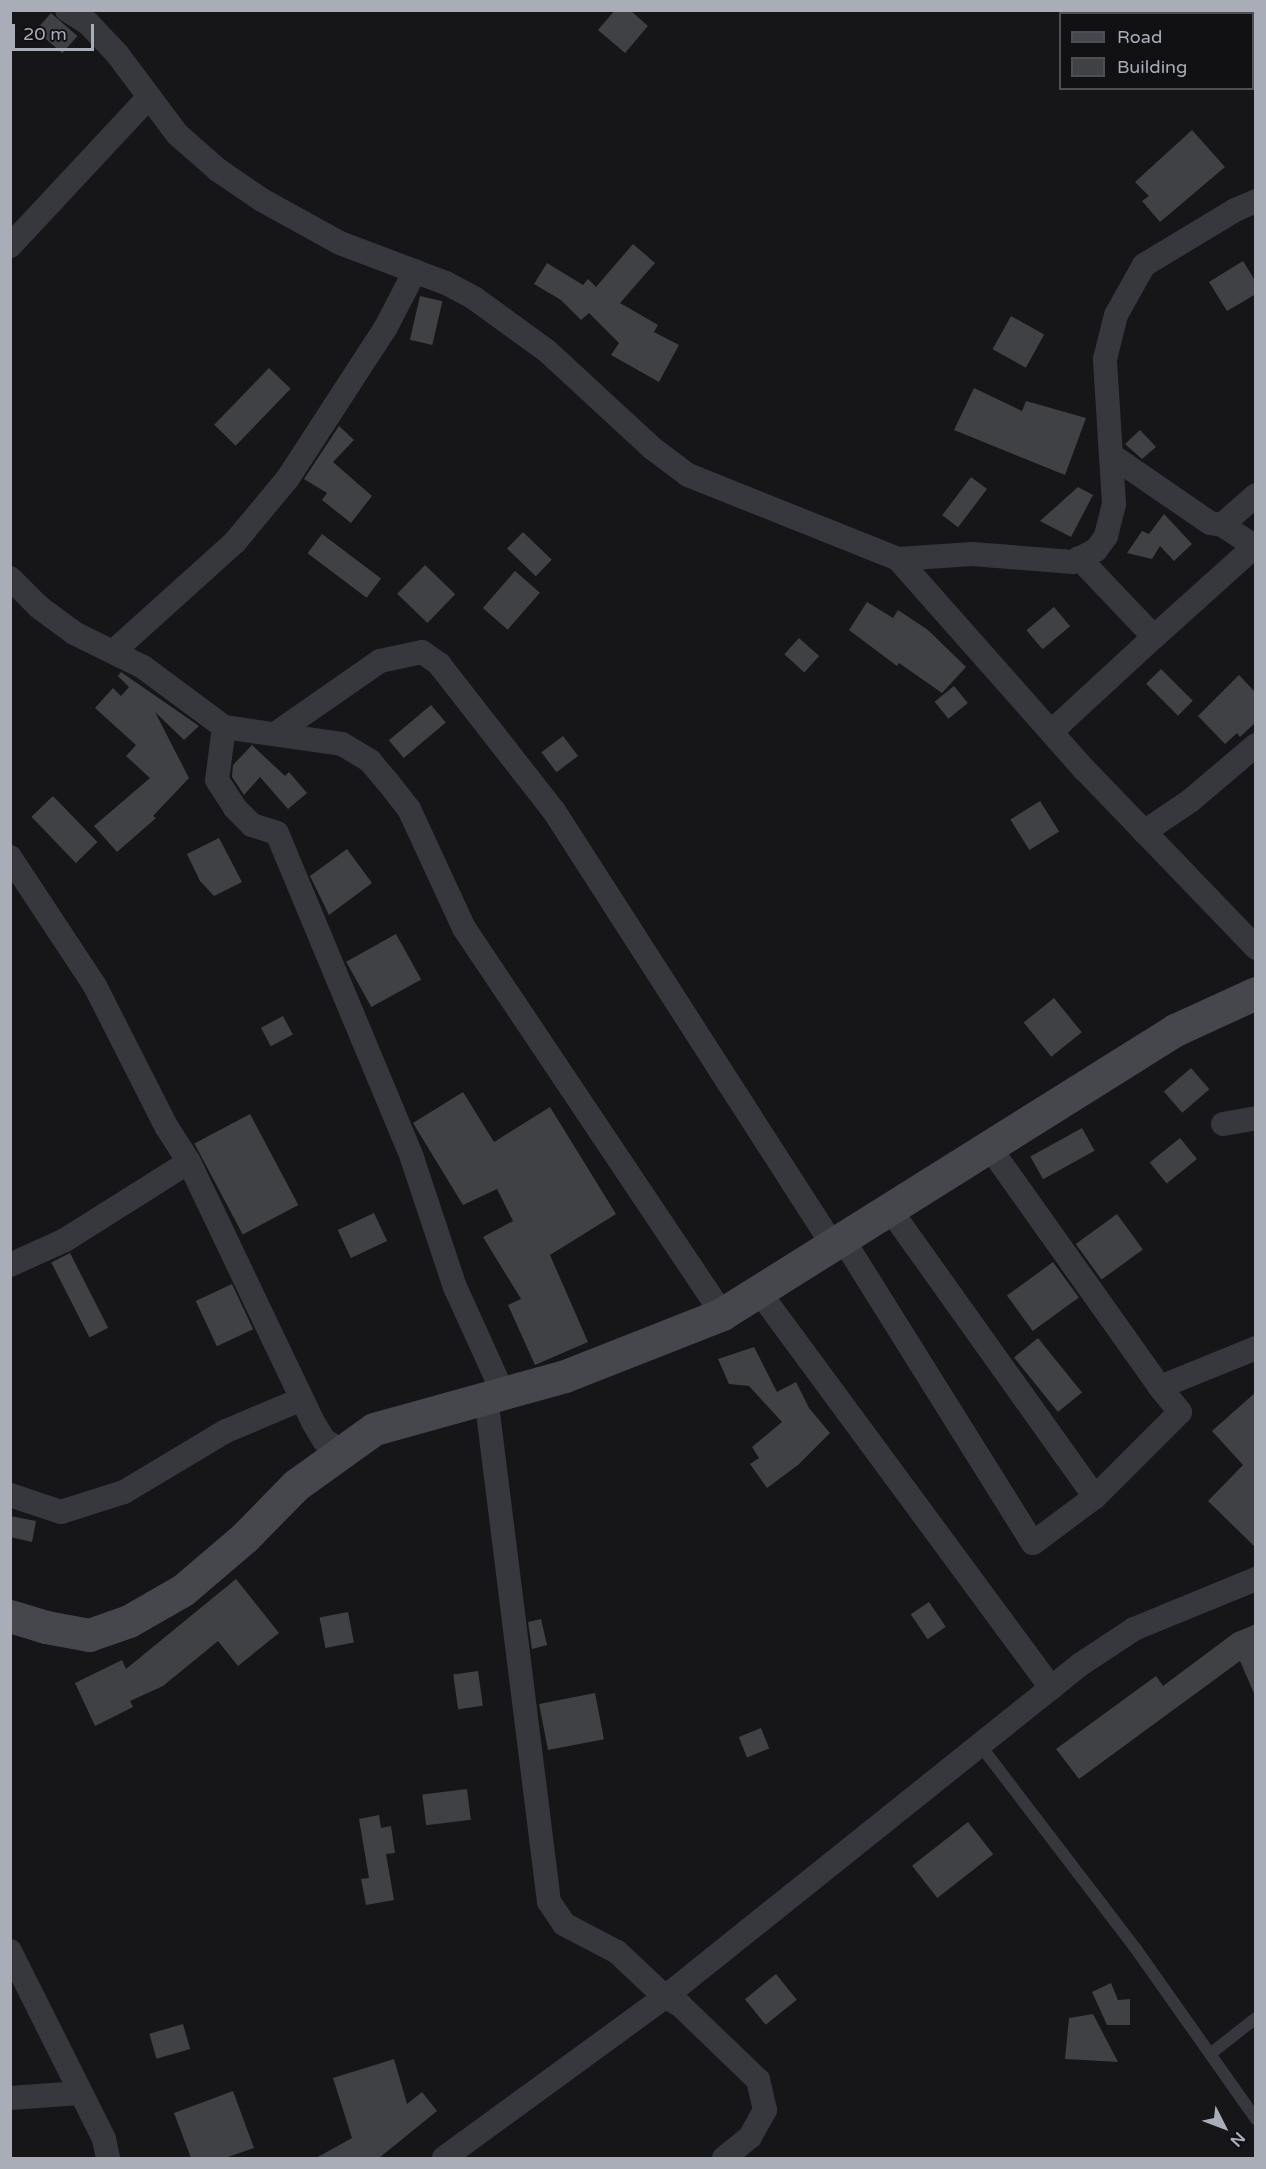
<!DOCTYPE html>
<html>
<head>
<meta charset="utf-8">
<style>
	body { margin:0 }
	#map { position:relative; width:1266px; height:2169px; overflow:hidden; background:#161618; font-family:"Varela Round",sans-serif }
	div>[style] { position:absolute }
	[style*='--x'] { left:calc(var(--x)*1px); top:calc(var(--y)*1px); width:calc(var(--w)*1px); rotate:calc(var(--a)*1deg) }
	.building>* { inset:0; background:#404145; transform-origin:0 0 }
	.lane>* { height:12px; margin:-6px; padding:0 6px; transform-origin:6px; border-radius:6px; background:#37383d }
	.street>* { height:24px; margin:-12px; padding:0 12px; transform-origin:12px; border-radius:12px; background:#37383d }
	.secondary>* { height:33px; margin:-16.5px; padding:0 16.5px; transform-origin:16.5px; border-radius:16.5px; background:#45474d }
	span { translate:-50% -50%; white-space:nowrap; text-align:center; line-height:1.15; -webkit-text-stroke:6px #111113; paint-order:stroke }
	.frame { position:absolute; inset:0; border:12px solid #a8adb8; pointer-events:none }
	.legend { position:absolute; left:1059px; top:12px; width:195px; height:78px; box-sizing:border-box; background:#111113; border:2px solid #4d4f55; margin:0; padding:8px 10px; list-style:none; font-size:18px; color:#a8adb8 }
	.legend li { display:flex; align-items:center; gap:12px; height:30px }
	.legend b { width:30px; border:2px solid #4d4f55 }
	.north { position:absolute; left:1194px; top:2097px; width:60px; height:60px; -webkit-text-stroke:4px #111113; paint-order:stroke; rotate:132deg; font-size:16px; font-weight:700; line-height:24px; text-align:center; color:#a8adb8 }
	.north::after { content:''; display:block; margin:auto; width:21px; height:27px; background:#a8adb8; clip-path:polygon(50% 0,100% 100%,50% 72%,0 100%) }
	.scale { position:absolute; left:12px; top:24px; width:82px; height:27px; box-sizing:border-box; border:3px solid #a8adb8; border-top:0; padding-left:8px; font-size:18px; line-height:21px; white-space:nowrap; color:#a8adb8; -webkit-text-stroke:4px #111113; paint-order:stroke }
</style>
</head>
<body>
<div id="map">
	<div class="building">
		<i style="clip-path:polygon(615px 10px,630px 10px,648px 26px,625px 53px,598px 30px)"></i>
		<i style="left:51px;top:13px;width:35px;height:23px;rotate:41deg"></i>
		<i style="clip-path:polygon(1192px 130px,1225px 167px,1160px 222px,1142px 201px,1149px 196px,1135px 182px)"></i>
		<i style="clip-path:polygon(633px 244px,655px 263px,620px 303px,658px 325px,654px 332px,679px 345px,659px 382px,611px 355px,619px 343px,589px 313px,581px 320px,561px 300px,534px 284px,547px 263px,583px 285px,588px 279px,596px 287px)"></i>
		<i style="clip-path:polygon(1243px 261px,1256px 282px,1256px 294px,1227px 311px,1209px 282px)"></i>
		<i style="left:420px;top:296px;width:23px;height:45px;rotate:13deg"></i>
		<i style="left:1011px;top:316px;width:38px;height:38px;rotate:29deg"></i>
		<i style="left:269px;top:368px;width:30px;height:79px;rotate:44deg"></i>
		<i style="clip-path:polygon(974px 388px,1022px 411px,1026px 401px,1086px 418px,1065px 475px,954px 430px)"></i>
		<i style="clip-path:polygon(339px 426px,354px 440px,333px 462px,372px 496px,351px 523px,322px 500px,327px 493px,304px 479px)"></i>
		<i style="clip-path:polygon(1140px 430px,1156px 447px,1142px 459px,1125px 444px)"></i>
		<i style="left:971px;top:477px;width:20px;height:48px;rotate:37deg"></i>
		<i style="clip-path:polygon(1078px 487px,1093px 495px,1071px 537px,1040px 521px)"></i>
		<i style="clip-path:polygon(1164px 514px,1192px 544px,1174px 561px,1160px 546px,1152px 559px,1127px 553px,1142px 531px,1149px 534px)"></i>
		<i style="left:523px;top:532px;width:40px;height:23px;rotate:44deg"></i>
		<i style="left:322px;top:534px;width:74px;height:24px;rotate:37deg"></i>
		<i style="left:425px;top:565px;width:42px;height:40px;rotate:44deg"></i>
		<i style="left:515px;top:571px;width:33px;height:49px;rotate:41deg"></i>
		<i style="clip-path:polygon(867px 602px,893px 618px,898px 610px,928px 630px,966px 667px,942px 693px,899px 663px,897px 666px,849px 630px)"></i>
		<i style="left:1054px;top:607px;width:25px;height:36px;rotate:50deg"></i>
		<i style="left:799px;top:638px;width:27px;height:22px;rotate:42deg"></i>
		<i style="left:1161px;top:669px;width:45px;height:21px;rotate:45deg"></i>
		<i style="clip-path:polygon(121px 672px,199px 726px,184px 740px,155px 712px,189px 778px,153px 816px,156px 818px,117px 852px,94px 826px,150px 778px,126px 756px,136px 745px,95px 708px,113px 688px,121px 696px,129px 687px,118px 676px)"></i>
		<i style="clip-path:polygon(1239px 675px,1256px 693px,1256px 722px,1240px 737px,1237px 733px,1225px 744px,1198px 716px)"></i>
		<i style="left:954px;top:686px;width:22px;height:25px;rotate:51deg"></i>
		<i style="left:431px;top:705px;width:23px;height:55px;rotate:50deg"></i>
		<i style="left:563px;top:736px;width:25px;height:27px;rotate:53deg"></i>
		<i style="clip-path:polygon(252px 745px,285px 776px,289px 772px,307px 793px,288px 809px,260px 777px,244px 795px,232px 777px,233px 765px)"></i>
		<i style="left:53px;top:796px;width:64px;height:30px;rotate:46deg"></i>
		<i style="left:1040px;top:801px;width:36px;height:35px;rotate:58deg"></i>
		<i style="clip-path:polygon(219px 838px,242px 882px,214px 896px,200px 881px,187px 854px)"></i>
		<i style="clip-path:polygon(347px 849px,372px 883px,329px 915px,310px 876px)"></i>
		<i style="left:396px;top:934px;width:52px;height:57px;rotate:61deg"></i>
		<i style="left:1054px;top:998px;width:44px;height:39px;rotate:51deg"></i>
		<i style="left:283px;top:1016px;width:21px;height:25px;rotate:62deg"></i>
		<i style="left:1191px;top:1068px;width:28px;height:36px;rotate:49deg"></i>
		<i style="clip-path:polygon(463px 1092px,494px 1142px,550px 1107px,616px 1214px,550px 1255px,588px 1342px,535px 1365px,508px 1305px,521px 1299px,483px 1237px,513px 1221px,497px 1189px,463px 1205px,413px 1123px)"></i>
		<i style="left:250px;top:1114px;width:103px;height:63px;rotate:62deg"></i>
		<i style="left:1082px;top:1128px;width:26px;height:59px;rotate:61deg"></i>
		<i style="left:1180px;top:1138px;width:27px;height:39px;rotate:51deg"></i>
		<i style="left:374px;top:1213px;width:31px;height:40px;rotate:65deg"></i>
		<i style="left:1117px;top:1214px;width:44px;height:51px;rotate:54deg"></i>
		<i style="left:70px;top:1253px;width:84px;height:21px;rotate:63deg"></i>
		<i style="left:1053px;top:1262px;width:44px;height:57px;rotate:54deg"></i>
		<i style="left:232px;top:1284px;width:50px;height:40px;rotate:65deg"></i>
		<i style="left:1038px;top:1338px;width:70px;height:31px;rotate:51deg"></i>
		<i style="clip-path:polygon(754px 1347px,777px 1392px,796px 1382px,809px 1408px,830px 1433px,798px 1465px,767px 1488px,750px 1464px,759px 1458px,752px 1447px,782px 1422px,749px 1386px,729px 1384px,718px 1359px)"></i>
		<i style="clip-path:polygon(1256px 1392px,1256px 1548px,1208px 1501px,1243px 1465px,1212px 1431px)"></i>
		<i style="clip-path:polygon(10px 1516px,36px 1521px,32px 1542px,10px 1537px)"></i>
		<i style="clip-path:polygon(236px 1579px,279px 1633px,238px 1666px,218px 1641px,163px 1686px,130px 1701px,133px 1707px,95px 1726px,75px 1683px,122px 1660px,126px 1669px)"></i>
		<i style="left:929px;top:1602px;width:30px;height:22px;rotate:56deg"></i>
		<i style="left:348px;top:1612px;width:31px;height:29px;rotate:79deg"></i>
		<i style="clip-path:polygon(541px 1619px,547px 1645px,532px 1649px,528px 1622px)"></i>
		<i style="clip-path:polygon(1256px 1624px,1256px 1698px,1240px 1661px,1079px 1779px,1056px 1749px,1156px 1676px,1163px 1686px,1234px 1633px)"></i>
		<i style="left:478px;top:1671px;width:35px;height:25px;rotate:82deg"></i>
		<i style="left:595px;top:1693px;width:47px;height:57px;rotate:79deg"></i>
		<i style="left:761px;top:1728px;width:22px;height:24px;rotate:68deg"></i>
		<i style="left:467px;top:1789px;width:31px;height:45px;rotate:83deg"></i>
		<i style="clip-path:polygon(379px 1815px,381px 1828px,391px 1826px,395px 1853px,386px 1854px,394px 1900px,366px 1905px,361px 1879px,369px 1878px,359px 1819px)"></i>
		<i style="left:968px;top:1822px;width:41px;height:71px;rotate:52deg"></i>
		<i style="left:776px;top:1974px;width:33px;height:40px;rotate:51deg"></i>
		<i style="clip-path:polygon(1111px 1983px,1118px 2000px,1130px 1999px,1130px 2025px,1107px 2025px,1092px 1992px)"></i>
		<i style="clip-path:polygon(1093px 2014px,1118px 2062px,1065px 2059px,1069px 2018px)"></i>
		<i style="left:183px;top:2024px;width:26px;height:35px;rotate:74deg"></i>
		<i style="clip-path:polygon(394px 2059px,407px 2104px,422px 2092px,437px 2111px,379px 2158px,316px 2158px,352px 2138px,333px 2078px)"></i>
		<i style="clip-path:polygon(233px 2091px,254px 2148px,225px 2158px,191px 2158px,174px 2113px)"></i>
	</div>
	<div class="lane">
		<i style="--x:980;--y:1745;--w:257;--a:52.6"></i>
		<i style="--x:1136;--y:1949;--w:208;--a:54.8"></i>
		<i style="--x:1210;--y:2054;--w:58;--a:-38"></i>
	</div>
	<div class="street">
		<i style="--x:67;--y:10;--w:25;--a:32"></i>
		<i style="--x:88;--y:23;--w:44;--a:46.8"></i>
		<i style="--x:118;--y:55;--w:99;--a:53.2"></i>
		<i style="--x:177;--y:134;--w:55;--a:41.3"></i>
		<i style="--x:218;--y:170;--w:53;--a:34.3"></i>
		<i style="--x:262;--y:200;--w:89;--a:28.9"></i>
		<i style="--x:340;--y:243;--w:113;--a:20.7"></i>
		<i style="--x:446;--y:283;--w:32;--a:28"></i>
		<i style="--x:474;--y:298;--w:90;--a:36"></i>
		<i style="--x:547;--y:351;--w:143;--a:42.7"></i>
		<i style="--x:652;--y:448;--w:45;--a:36.9"></i>
		<i style="--x:688;--y:475;--w:226;--a:21.8"></i>
		<i style="--x:898;--y:559;--w:282;--a:48.5"></i>
		<i style="--x:1085;--y:770;--w:247;--a:46.1"></i>
		<i style="--x:10;--y:246;--w:201;--a:-47"></i>
		<i style="--x:1111;--y:455;--w:120;--a:34.5"></i>
		<i style="--x:1210;--y:523;--w:12;--a:9"></i>
		<i style="--x:1222;--y:525;--w:40;--a:32.9"></i>
		<i style="--x:1222;--y:525;--w:45;--a:-41.4"></i>
		<i style="--x:1079;--y:558;--w:109;--a:46.5"></i>
		<i style="--x:1154;--y:637;--w:136;--a:-42"></i>
		<i style="--x:898;--y:559;--w:74;--a:-3.9"></i>
		<i style="--x:972;--y:554;--w:101;--a:4.5"></i>
		<i style="--x:1073;--y:562;--w:26;--a:-28"></i>
		<i style="--x:1096;--y:550;--w:17;--a:-54"></i>
		<i style="--x:1106;--y:536;--w:33;--a:-76"></i>
		<i style="--x:1114;--y:504;--w:145;--a:-93.6"></i>
		<i style="--x:1105;--y:359;--w:45;--a:-76"></i>
		<i style="--x:1116;--y:315;--w:57;--a:-60.8"></i>
		<i style="--x:1144;--y:265;--w:106;--a:-31.1"></i>
		<i style="--x:1235;--y:210;--w:23;--a:-23"></i>
		<i style="--x:10;--y:578;--w:41;--a:45"></i>
		<i style="--x:39;--y:607;--w:44;--a:36.6"></i>
		<i style="--x:74;--y:633;--w:77;--a:26.2"></i>
		<i style="--x:143;--y:667;--w:101;--a:36.5"></i>
		<i style="--x:224;--y:727;--w:53;--a:97.5"></i>
		<i style="--x:217;--y:780;--w:33;--a:57"></i>
		<i style="--x:235;--y:808;--w:24;--a:45"></i>
		<i style="--x:252;--y:825;--w:26;--a:18"></i>
		<i style="--x:277;--y:833;--w:352;--a:67.4"></i>
		<i style="--x:412;--y:1158;--w:136;--a:71.6"></i>
		<i style="--x:455;--y:1287;--w:116;--a:65.6"></i>
		<i style="--x:114;--y:651;--w:163;--a:-42"></i>
		<i style="--x:235;--y:542;--w:83;--a:-50.4"></i>
		<i style="--x:288;--y:478;--w:180;--a:-57"></i>
		<i style="--x:386;--y:327;--w:63;--a:-62.6"></i>
		<i style="--x:224;--y:727;--w:119;--a:8.2"></i>
		<i style="--x:342;--y:744;--w:33;--a:31"></i>
		<i style="--x:370;--y:761;--w:26;--a:50"></i>
		<i style="--x:387;--y:781;--w:36;--a:52"></i>
		<i style="--x:409;--y:809;--w:131;--a:65.2"></i>
		<i style="--x:464;--y:928;--w:464;--a:56.2"></i>
		<i style="--x:1052;--y:731;--w:139;--a:-42.7"></i>
		<i style="--x:275;--y:734;--w:128;--a:-34.8"></i>
		<i style="--x:380;--y:661;--w:43;--a:-12.1"></i>
		<i style="--x:422;--y:652;--w:21;--a:35"></i>
		<i style="--x:439;--y:664;--w:187;--a:52"></i>
		<i style="--x:554;--y:811;--w:518;--a:57.29"></i>
		<i style="--x:1144;--y:832;--w:55;--a:-34"></i>
		<i style="--x:1190;--y:801;--w:87;--a:-40.3"></i>
		<i style="--x:10;--y:857;--w:154;--a:56.6"></i>
		<i style="--x:95;--y:986;--w:157;--a:63.1"></i>
		<i style="--x:166;--y:1126;--w:43;--a:57.4"></i>
		<i style="--x:189;--y:1162;--w:288;--a:64.5"></i>
		<i style="--x:313;--y:1422;--w:21;--a:59"></i>
		<i style="--x:324;--y:1440;--w:23;--a:31"></i>
		<i style="--x:1223;--y:1124;--w:34;--a:-10"></i>
		<i style="--x:990;--y:1148;--w:293;--a:54.6"></i>
		<i style="--x:1160;--y:1387;--w:104;--a:-22.1"></i>
		<i style="--x:891;--y:1211;--w:351;--a:54.5"></i>
		<i style="--x:844;--y:1241;--w:356;--a:58"></i>
		<i style="--x:1033;--y:1543;--w:77;--a:-36.6"></i>
		<i style="--x:1095;--y:1497;--w:120;--a:-45"></i>
		<i style="--x:1180;--y:1412;--w:32;--a:-129"></i>
		<i style="--x:10;--y:1265;--w:60;--a:-24.4"></i>
		<i style="--x:65;--y:1240;--w:146;--a:-32.2"></i>
		<i style="--x:760;--y:1293;--w:491;--a:53.6"></i>
		<i style="--x:10;--y:1495;--w:54;--a:18.4"></i>
		<i style="--x:61;--y:1512;--w:66;--a:-17.6"></i>
		<i style="--x:124;--y:1492;--w:119;--a:-30.9"></i>
		<i style="--x:226;--y:1431;--w:82;--a:-22.8"></i>
		<i style="--x:10;--y:1951;--w:210;--a:63.4"></i>
		<i style="--x:104;--y:2139;--w:19;--a:78"></i>
		<i style="--x:10;--y:2098;--w:70;--a:-4.1"></i>
		<i style="--x:444;--y:2158;--w:273;--a:-36.1"></i>
		<i style="--x:665;--y:1997;--w:66;--a:-136.8"></i>
		<i style="--x:617;--y:1952;--w:60;--a:-152.2"></i>
		<i style="--x:564;--y:1924;--w:27;--a:-124"></i>
		<i style="--x:549;--y:1902;--w:509;--a:-97.11"></i>
		<i style="--x:724;--y:2158;--w:33;--a:-39"></i>
		<i style="--x:750;--y:2137;--w:31;--a:-61"></i>
		<i style="--x:765;--y:2110;--w:31;--a:-103"></i>
		<i style="--x:758;--y:2080;--w:108;--a:-136.1"></i>
		<i style="--x:680;--y:2005;--w:17;--a:-152"></i>
		<i style="--x:665;--y:1997;--w:533;--a:-38.68"></i>
		<i style="--x:1081;--y:1664;--w:64;--a:-33.4"></i>
		<i style="--x:1134;--y:1629;--w:132;--a:-22.3"></i>
	</div>
	<div class="secondary">
		<i style="--x:10;--y:1616;--w:38;--a:17"></i>
		<i style="--x:46;--y:1627;--w:44;--a:10.5"></i>
		<i style="--x:89;--y:1635;--w:42;--a:-19.3"></i>
		<i style="--x:129;--y:1621;--w:62;--a:-29.9"></i>
		<i style="--x:183;--y:1590;--w:82;--a:-40.5"></i>
		<i style="--x:245;--y:1537;--w:73;--a:-45.6"></i>
		<i style="--x:296;--y:1485;--w:96;--a:-35.7"></i>
		<i style="--x:374;--y:1429;--w:198;--a:-15.5"></i>
		<i style="--x:565;--y:1376;--w:169;--a:-21.5"></i>
		<i style="--x:722;--y:1314;--w:535;--a:-32.08"></i>
		<i style="--x:1175;--y:1030;--w:89;--a:-24.6"></i>
	</div>
	<div class="frame"></div>
	<ul class="legend">
	<li><b style="height:8px;background:#45474d"></b>Road</li>
	<li><b style="height:16px;background:#404145"></b>Building</li>
	</ul>
	<div class="north">N</div>
	<div class="scale">20 m</div>
</div>
</body>
</html>
